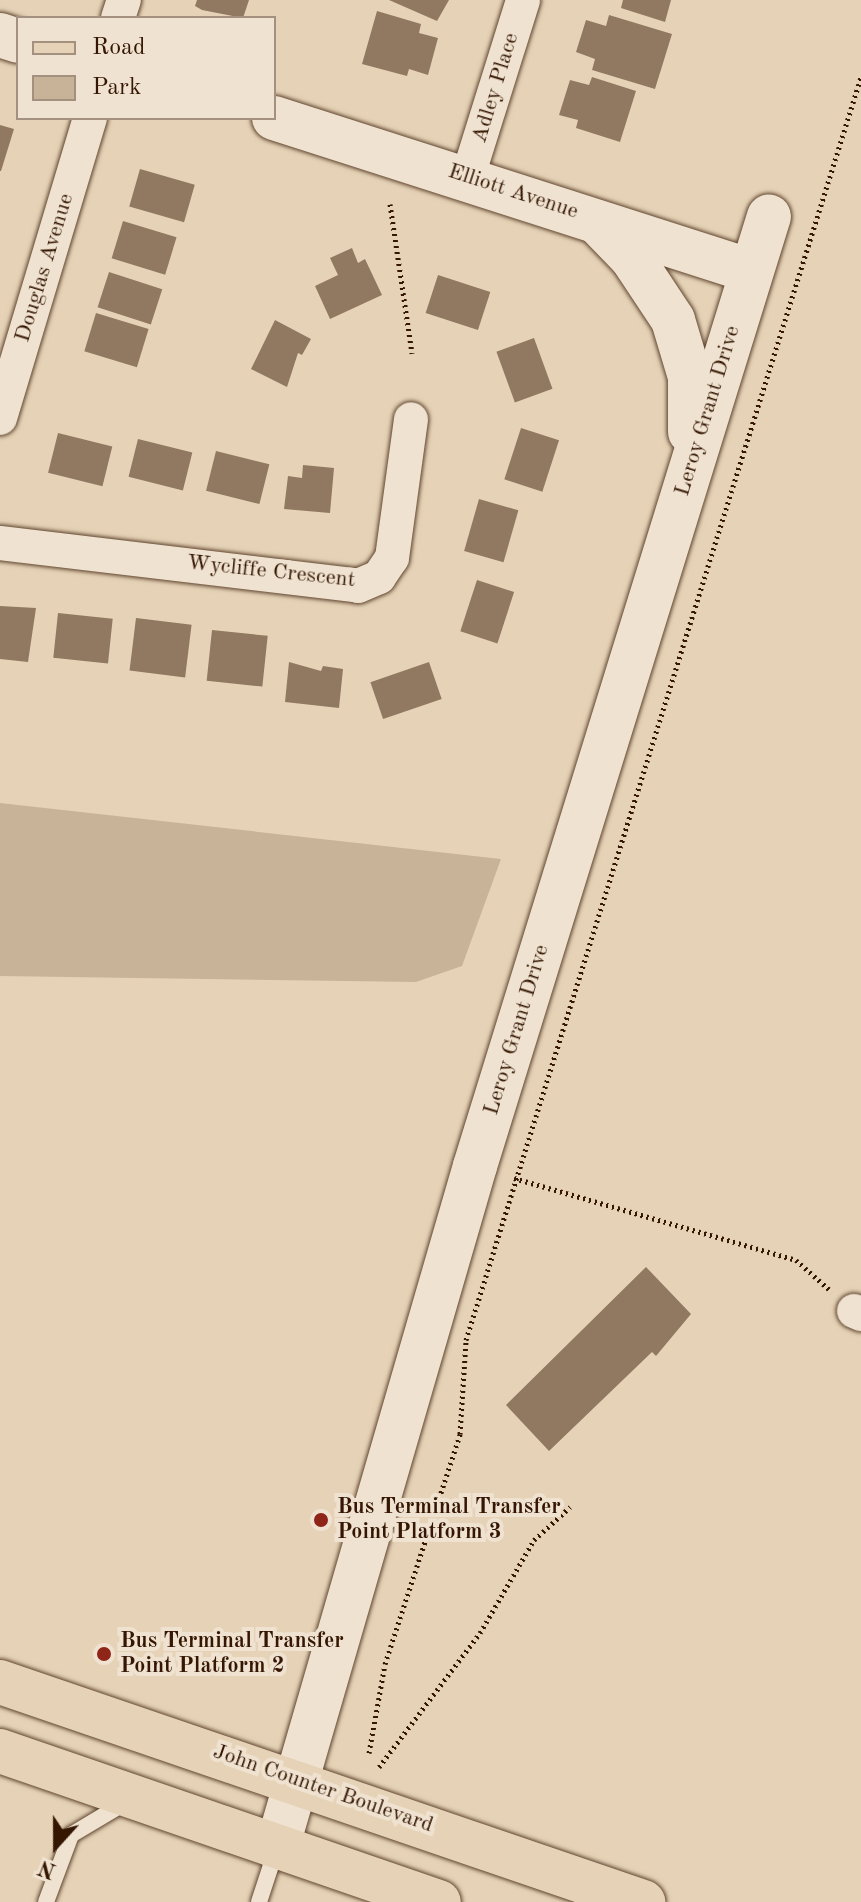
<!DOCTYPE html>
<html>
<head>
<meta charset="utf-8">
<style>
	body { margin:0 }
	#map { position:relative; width:861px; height:1902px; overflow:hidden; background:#e6d3b7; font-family:"Old Standard TT",serif }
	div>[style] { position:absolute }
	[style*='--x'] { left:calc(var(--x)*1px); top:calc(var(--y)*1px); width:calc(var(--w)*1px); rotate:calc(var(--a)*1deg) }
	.green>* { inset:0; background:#c8b398 }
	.building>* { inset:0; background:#917860; transform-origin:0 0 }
	.path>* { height:5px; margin-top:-2.5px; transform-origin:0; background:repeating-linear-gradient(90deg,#341602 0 2px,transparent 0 6px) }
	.roads { filter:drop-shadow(0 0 2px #60452f) drop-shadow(0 0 2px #60452f) }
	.lane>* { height:16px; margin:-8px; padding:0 8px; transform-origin:8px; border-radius:8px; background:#efe2d0 }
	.street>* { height:34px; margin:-17px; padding:0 17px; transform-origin:17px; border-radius:17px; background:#efe2d0 }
	.secondary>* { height:44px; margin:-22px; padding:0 22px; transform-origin:22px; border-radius:22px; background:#efe2d0 }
	.primary>* { height:44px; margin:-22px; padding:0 22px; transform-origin:22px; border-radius:22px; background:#e6d3b7 }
	.dots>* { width:22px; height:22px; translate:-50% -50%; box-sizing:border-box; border:4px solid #efe2d0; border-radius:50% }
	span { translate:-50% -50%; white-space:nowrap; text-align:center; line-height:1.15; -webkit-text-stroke:8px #efe2d0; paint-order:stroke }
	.street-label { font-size:22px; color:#341602 }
	.poi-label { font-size:22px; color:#341602; font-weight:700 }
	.left { translate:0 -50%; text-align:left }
	.legend { position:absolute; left:16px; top:16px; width:260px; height:104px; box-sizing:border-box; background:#efe2d0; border:2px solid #a4907e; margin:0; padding:10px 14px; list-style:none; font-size:24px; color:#341602 }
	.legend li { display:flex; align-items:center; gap:16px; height:40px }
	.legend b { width:40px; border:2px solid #a4907e }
	.north { position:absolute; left:16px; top:1806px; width:80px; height:80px; -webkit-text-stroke:6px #efe2d0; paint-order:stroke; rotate:201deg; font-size:22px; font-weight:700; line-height:32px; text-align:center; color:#341602 }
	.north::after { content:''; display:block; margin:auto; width:28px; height:36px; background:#341602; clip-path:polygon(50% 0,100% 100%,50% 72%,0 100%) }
</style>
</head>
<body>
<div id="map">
	<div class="green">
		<i style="clip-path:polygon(0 803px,501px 859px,462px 966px,416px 982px,0 976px)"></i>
	</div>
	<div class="building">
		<i style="clip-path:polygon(197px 0,249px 0,243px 18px,202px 10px,195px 6px)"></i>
		<i style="clip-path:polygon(389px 0,449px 0,437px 21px)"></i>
		<i style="clip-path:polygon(623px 0,671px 0,665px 22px,621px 8px)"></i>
		<i style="clip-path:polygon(377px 11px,421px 24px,419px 33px,438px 38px,428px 75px,409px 69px,407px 76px,362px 64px)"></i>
		<i style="clip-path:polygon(609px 15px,672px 34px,655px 89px,592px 70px,595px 59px,576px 52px,586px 20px,606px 26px)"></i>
		<i style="clip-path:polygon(592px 77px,636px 91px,620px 142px,576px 128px,578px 120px,559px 115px,570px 80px,589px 85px)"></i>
		<i style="clip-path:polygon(0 125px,14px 129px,1px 171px,0 171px)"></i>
		<i style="left:140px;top:169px;width:57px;height:39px;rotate:16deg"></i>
		<i style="left:123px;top:221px;width:56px;height:39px;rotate:17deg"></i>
		<i style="clip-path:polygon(352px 248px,358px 263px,365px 259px,382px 295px,330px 319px,315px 286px,338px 275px,330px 258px)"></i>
		<i style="left:109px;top:272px;width:56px;height:37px;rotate:18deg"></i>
		<i style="left:438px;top:275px;width:55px;height:40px;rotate:18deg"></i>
		<i style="left:96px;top:313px;width:55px;height:40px;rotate:17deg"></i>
		<i style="clip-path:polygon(275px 320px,311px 339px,302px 355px,298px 353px,287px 387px,251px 369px)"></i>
		<i style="left:534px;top:338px;width:54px;height:40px;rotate:70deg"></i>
		<i style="left:521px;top:428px;width:40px;height:54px;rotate:18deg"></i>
		<i style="left:58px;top:433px;width:56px;height:41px;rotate:14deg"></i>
		<i style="left:138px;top:439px;width:56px;height:39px;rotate:14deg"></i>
		<i style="left:216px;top:451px;width:55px;height:41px;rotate:14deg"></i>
		<i style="clip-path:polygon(303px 465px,334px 468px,330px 513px,284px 509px,288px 476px,302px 478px)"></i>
		<i style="left:479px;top:499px;width:41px;height:54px;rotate:16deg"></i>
		<i style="left:477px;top:580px;width:39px;height:54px;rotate:18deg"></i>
		<i style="clip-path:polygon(0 606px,36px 608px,28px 662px,0 659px)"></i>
		<i style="left:58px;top:613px;width:55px;height:45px;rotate:6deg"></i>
		<i style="left:136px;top:618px;width:56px;height:53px;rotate:7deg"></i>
		<i style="left:212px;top:630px;width:56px;height:51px;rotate:6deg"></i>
		<i style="clip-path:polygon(289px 662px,321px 671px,323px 666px,343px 669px,339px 708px,285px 702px)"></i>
		<i style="left:429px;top:662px;width:39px;height:62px;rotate:71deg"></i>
		<i style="clip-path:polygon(646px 1267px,691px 1314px,656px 1356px,652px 1352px,549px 1451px,506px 1405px)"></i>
	</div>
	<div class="path">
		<i style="--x:390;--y:204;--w:151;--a:81.6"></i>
		<i style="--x:514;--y:1178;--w:294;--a:16.2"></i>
		<i style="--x:796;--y:1260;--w:48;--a:41.6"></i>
		<i style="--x:369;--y:1753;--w:90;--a:-79.8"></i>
		<i style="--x:385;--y:1664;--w:242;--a:-71.9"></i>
		<i style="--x:460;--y:1434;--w:94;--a:-86.3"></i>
		<i style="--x:466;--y:1340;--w:1323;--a:-72.63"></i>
		<i style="--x:379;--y:1767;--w:168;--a:-53"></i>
		<i style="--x:480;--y:1633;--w:108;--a:-59.9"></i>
		<i style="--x:534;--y:1540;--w:49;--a:-42.5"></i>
	</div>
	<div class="roads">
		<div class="lane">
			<i style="--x:46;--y:1902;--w:72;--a:-69.5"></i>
			<i style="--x:71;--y:1835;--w:66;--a:-30.8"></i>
			<i style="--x:259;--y:1902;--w:55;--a:-71.9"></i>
		</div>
		<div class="street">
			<i style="--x:118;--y:18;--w:19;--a:-72"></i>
			<i style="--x:468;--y:176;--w:184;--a:-72.6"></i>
			<i style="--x:0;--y:418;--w:313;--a:-73.3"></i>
			<i style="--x:0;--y:543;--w:361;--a:6.8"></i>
			<i style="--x:358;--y:586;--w:23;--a:-23"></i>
			<i style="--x:379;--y:577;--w:23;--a:-56"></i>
			<i style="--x:392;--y:558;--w:140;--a:-82.2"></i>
			<i style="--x:854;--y:1311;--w:8;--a:23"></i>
		</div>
		<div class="secondary">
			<i style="--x:0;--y:35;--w:19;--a:18"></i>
			<i style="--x:274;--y:118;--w:501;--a:17.78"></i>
			<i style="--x:597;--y:222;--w:50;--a:45.8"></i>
			<i style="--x:632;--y:258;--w:74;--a:56.5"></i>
			<i style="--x:673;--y:320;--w:59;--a:73.4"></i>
			<i style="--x:690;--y:377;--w:55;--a:90"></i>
			<i style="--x:277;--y:1848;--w:710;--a:-73.81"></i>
			<i style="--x:475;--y:1166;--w:994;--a:-72.8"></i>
		</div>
		<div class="primary">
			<i style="--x:0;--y:1682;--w:680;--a:18.89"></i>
			<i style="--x:0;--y:1751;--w:464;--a:19"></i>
		</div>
	</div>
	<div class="dots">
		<i style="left:321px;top:1520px;background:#8f2418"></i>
		<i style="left:104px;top:1654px;background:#8f2418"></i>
	</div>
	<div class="street-label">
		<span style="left:496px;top:88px;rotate:-73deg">Adley Place</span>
		<span style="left:513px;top:192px;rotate:18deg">Elliott Avenue</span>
		<span style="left:45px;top:268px;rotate:-73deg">Douglas Avenue</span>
		<span style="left:708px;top:411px;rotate:-73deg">Leroy Grant Drive</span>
		<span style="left:271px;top:572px;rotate:6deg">Wycliffe Crescent</span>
		<span style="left:517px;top:1030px;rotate:-73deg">Leroy Grant Drive</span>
		<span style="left:323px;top:1789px;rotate:19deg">John Counter Boulevard</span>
	</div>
	<div class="poi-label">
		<span class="left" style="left:337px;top:1520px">Bus Terminal Transfer<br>Point Platform 3</span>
		<span class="left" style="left:120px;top:1654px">Bus Terminal Transfer<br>Point Platform 2</span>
	</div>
	<ul class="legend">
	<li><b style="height:10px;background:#e6d3b7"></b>Road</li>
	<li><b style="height:22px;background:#c8b398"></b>Park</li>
	</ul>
	<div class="north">N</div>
</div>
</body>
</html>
